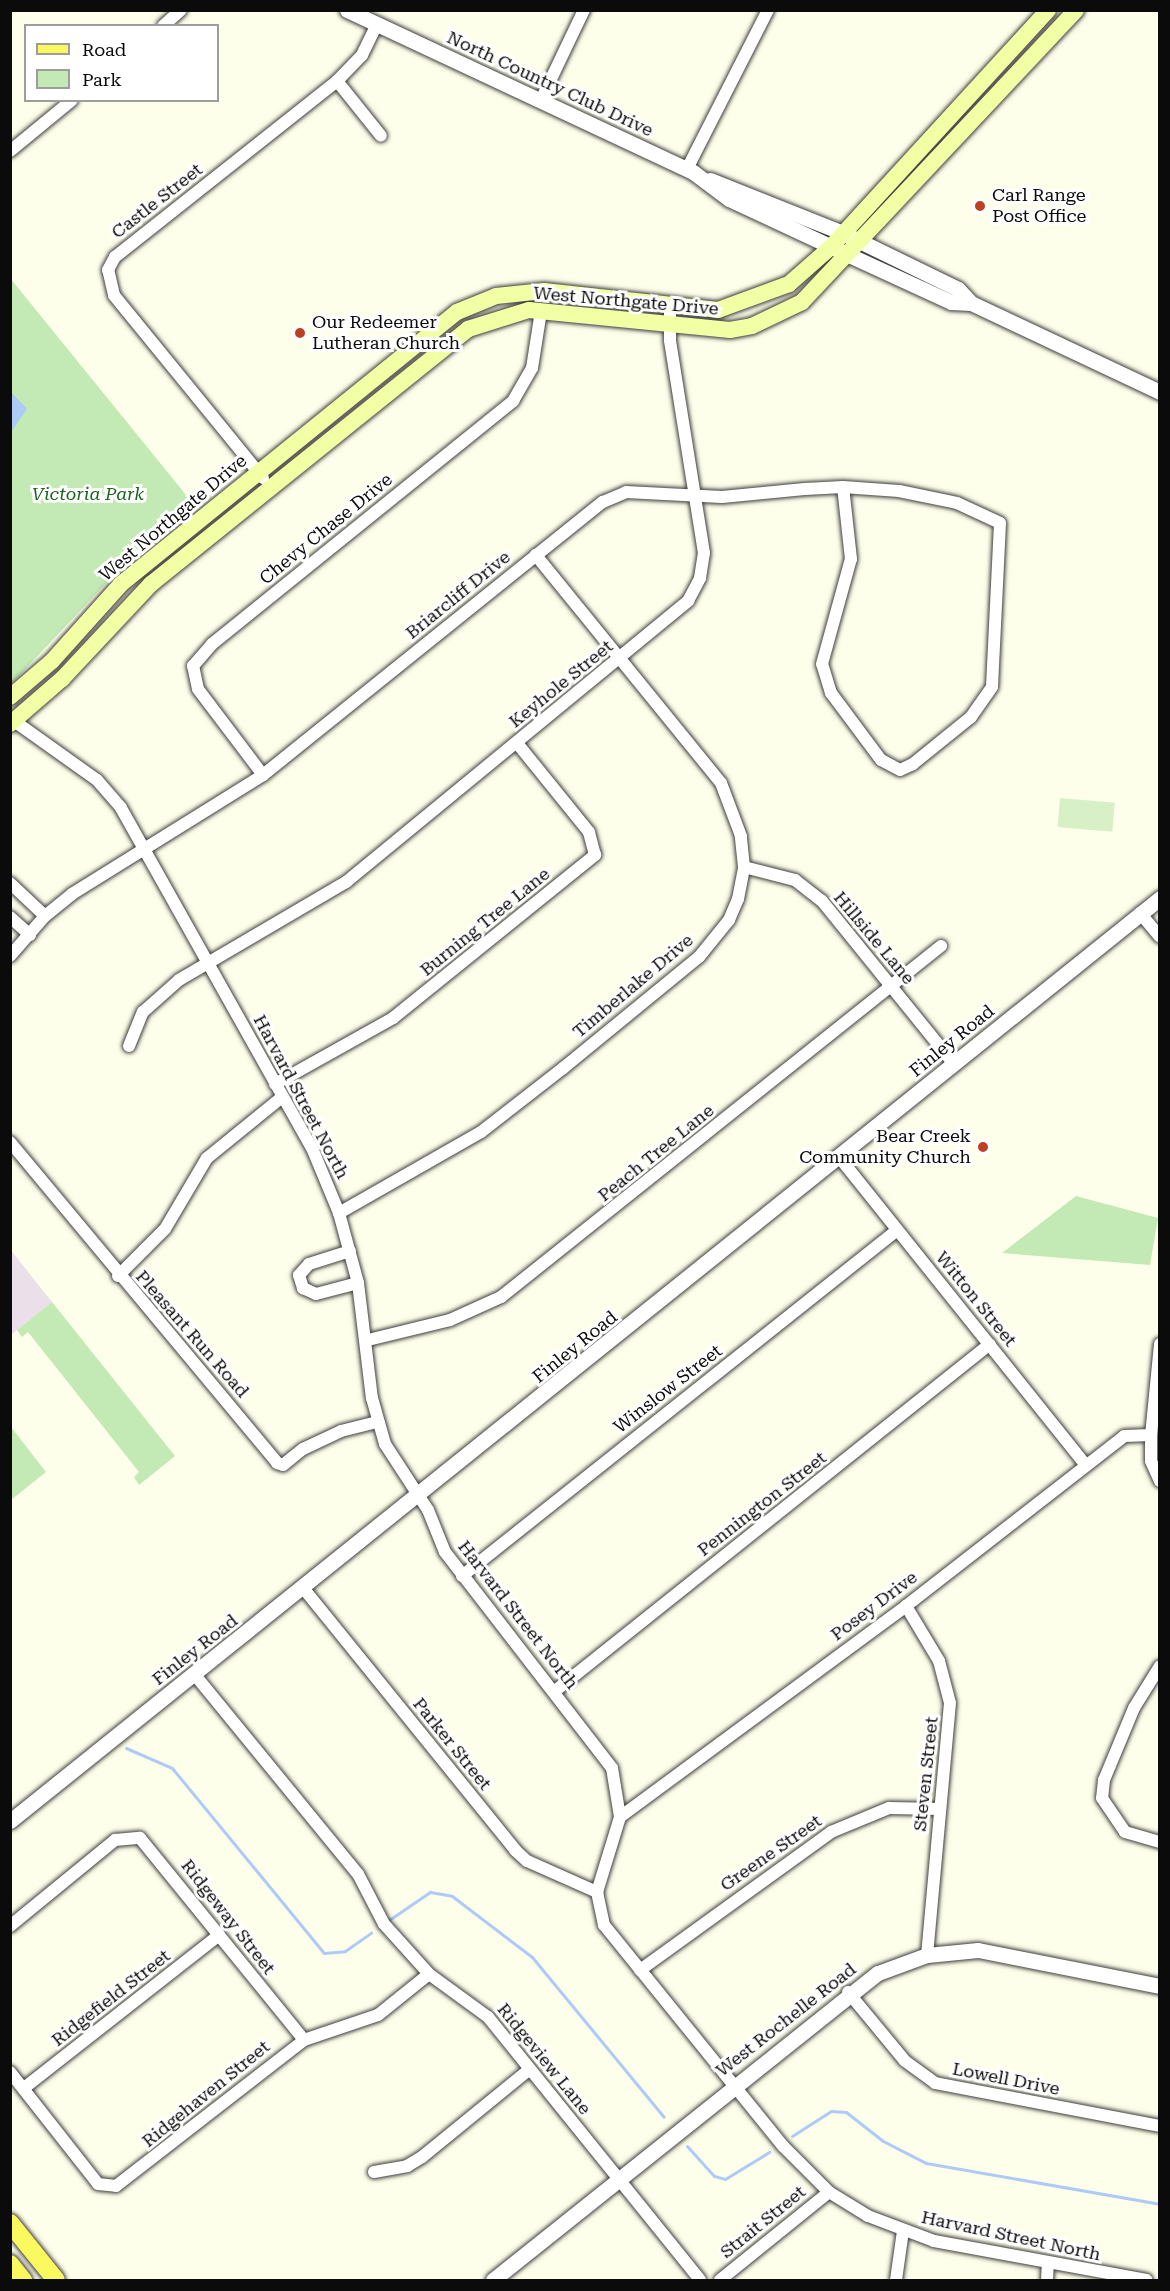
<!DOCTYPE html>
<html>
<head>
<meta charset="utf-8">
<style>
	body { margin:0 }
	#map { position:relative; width:1170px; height:2291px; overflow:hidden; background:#feffea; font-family:"Roboto Serif",serif }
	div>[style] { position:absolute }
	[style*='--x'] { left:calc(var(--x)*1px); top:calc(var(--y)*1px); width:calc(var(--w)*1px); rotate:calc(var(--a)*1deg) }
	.industrial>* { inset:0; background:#ebdfe9 }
	.green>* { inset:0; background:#c3e9b4 }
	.pitch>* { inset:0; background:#d7f0c6; transform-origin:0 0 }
	.water>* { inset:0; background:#aecaf6 }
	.stream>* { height:3px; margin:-1.5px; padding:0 1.5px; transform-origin:1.5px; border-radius:1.5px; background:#aecaf6 }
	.roads { filter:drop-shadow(0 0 2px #3e3e3e) drop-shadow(0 0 2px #3e3e3e) }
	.minor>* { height:12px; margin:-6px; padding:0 6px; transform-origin:6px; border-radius:6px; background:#fff }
	.tertiary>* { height:15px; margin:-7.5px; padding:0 7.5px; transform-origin:7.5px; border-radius:7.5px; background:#fff }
	.secondary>* { height:16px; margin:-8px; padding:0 8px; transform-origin:8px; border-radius:8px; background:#f3ffa5 }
	.primary>* { height:18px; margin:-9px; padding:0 9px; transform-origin:9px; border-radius:9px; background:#faf95f }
	.dots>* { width:16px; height:16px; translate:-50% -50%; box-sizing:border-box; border:3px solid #fff; border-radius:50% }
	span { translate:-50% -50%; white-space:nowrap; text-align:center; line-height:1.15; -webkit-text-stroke:6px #fff; paint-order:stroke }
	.street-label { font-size:18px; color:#0b0b0b }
	.poi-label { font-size:18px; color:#0b0b0b }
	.left { translate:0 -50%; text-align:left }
	.right { translate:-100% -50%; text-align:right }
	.park-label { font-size:18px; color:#1c631e; font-style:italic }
	.frame { position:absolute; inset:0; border:12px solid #0b0b0b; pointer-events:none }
	.legend { position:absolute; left:24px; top:24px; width:195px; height:78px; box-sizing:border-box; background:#fff; border:2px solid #9d9d9d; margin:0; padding:8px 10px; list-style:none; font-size:18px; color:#0b0b0b }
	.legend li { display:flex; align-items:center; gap:12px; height:30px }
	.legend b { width:30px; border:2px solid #9d9d9d }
</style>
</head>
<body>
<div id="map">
	<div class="industrial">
		<i style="clip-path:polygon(10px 1249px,52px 1302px,11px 1335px,10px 1335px)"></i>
	</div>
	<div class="green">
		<i style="clip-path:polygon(10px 278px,195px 506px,109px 580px,11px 684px)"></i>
		<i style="clip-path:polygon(1076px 1196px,1158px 1218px,1150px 1265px,1002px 1253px)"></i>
		<i style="clip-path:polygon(52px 1302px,175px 1456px,139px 1485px,134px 1477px,139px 1472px,28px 1332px,22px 1337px,17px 1330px)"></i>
		<i style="clip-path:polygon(11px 1427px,46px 1472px,11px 1500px,10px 1428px)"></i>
	</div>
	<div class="pitch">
		<i style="left:1060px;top:798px;width:55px;height:29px;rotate:5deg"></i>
	</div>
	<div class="water">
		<i style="clip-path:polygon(11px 392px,27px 409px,11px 432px)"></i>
	</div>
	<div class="stream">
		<i style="--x:126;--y:1748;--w:50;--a:23.5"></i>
		<i style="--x:172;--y:1768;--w:239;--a:50.6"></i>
		<i style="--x:324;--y:1953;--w:21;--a:-5"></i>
		<i style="--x:345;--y:1951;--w:32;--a:-35"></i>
		<i style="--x:389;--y:1920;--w:50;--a:-34.3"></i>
		<i style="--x:430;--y:1892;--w:22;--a:10"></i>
		<i style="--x:452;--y:1896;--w:101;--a:37.3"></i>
		<i style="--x:532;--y:1957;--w:207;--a:50.5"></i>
		<i style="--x:792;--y:2136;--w:46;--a:-32.7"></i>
		<i style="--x:831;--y:2111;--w:15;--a:4"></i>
		<i style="--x:846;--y:2112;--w:47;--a:38.1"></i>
		<i style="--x:883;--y:2141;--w:48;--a:27.1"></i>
		<i style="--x:926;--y:2163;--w:238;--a:9.9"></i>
		<i style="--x:687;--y:2146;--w:40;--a:48"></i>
		<i style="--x:714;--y:2176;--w:11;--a:15"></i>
		<i style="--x:725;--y:2179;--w:52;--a:-31.5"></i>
	</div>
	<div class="roads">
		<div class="minor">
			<i style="--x:163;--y:26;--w:24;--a:-42"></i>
			<i style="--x:337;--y:81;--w:70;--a:51.3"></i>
			<i style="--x:541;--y:100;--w:100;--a:-64.5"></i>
			<i style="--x:10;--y:151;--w:80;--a:-39.4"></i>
			<i style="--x:687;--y:169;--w:178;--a:-63"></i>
			<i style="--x:263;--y:478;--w:236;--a:-129.2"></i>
			<i style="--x:114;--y:295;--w:26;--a:-103"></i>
			<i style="--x:108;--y:270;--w:15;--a:-62"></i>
			<i style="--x:115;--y:257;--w:283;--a:-38.4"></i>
			<i style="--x:337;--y:81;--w:36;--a:-46"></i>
			<i style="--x:362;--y:55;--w:34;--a:-64"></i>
			<i style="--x:10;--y:718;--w:107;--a:35.5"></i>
			<i style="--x:97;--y:780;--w:37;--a:49"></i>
			<i style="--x:121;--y:808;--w:390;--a:60.7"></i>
			<i style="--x:312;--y:1148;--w:70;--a:67.4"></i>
			<i style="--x:339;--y:1213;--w:73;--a:74.8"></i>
			<i style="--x:358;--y:1283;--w:116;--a:83.1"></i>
			<i style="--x:372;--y:1398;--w:48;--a:74.2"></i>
			<i style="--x:385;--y:1444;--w:79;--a:56.9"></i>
			<i style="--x:428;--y:1510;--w:45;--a:68"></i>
			<i style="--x:445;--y:1552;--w:273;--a:52.3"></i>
			<i style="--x:612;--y:1768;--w:50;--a:80.7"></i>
			<i style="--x:620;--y:1817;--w:78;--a:107"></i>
			<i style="--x:597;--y:1892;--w:34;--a:78"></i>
			<i style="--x:604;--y:1925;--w:284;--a:51"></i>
			<i style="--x:783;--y:2146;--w:65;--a:45"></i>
			<i style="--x:829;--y:2192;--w:46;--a:31.6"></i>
			<i style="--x:868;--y:2216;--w:71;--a:20.7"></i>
			<i style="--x:934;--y:2241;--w:216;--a:10.4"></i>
			<i style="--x:263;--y:775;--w:108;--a:-127.1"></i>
			<i style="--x:198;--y:689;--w:24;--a:-102"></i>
			<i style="--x:193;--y:666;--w:29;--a:-49"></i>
			<i style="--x:212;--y:644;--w:387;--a:-38.9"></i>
			<i style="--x:513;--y:401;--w:38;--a:-60"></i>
			<i style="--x:532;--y:368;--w:58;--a:-81"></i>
			<i style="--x:744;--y:867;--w:53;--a:14.3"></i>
			<i style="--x:795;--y:880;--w:34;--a:38"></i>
			<i style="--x:822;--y:901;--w:210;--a:51"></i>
			<i style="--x:10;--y:883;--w:48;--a:43.3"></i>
			<i style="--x:1140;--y:913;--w:31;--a:50"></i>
			<i style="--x:10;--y:917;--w:27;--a:42"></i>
			<i style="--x:10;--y:956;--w:53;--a:-48.8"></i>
			<i style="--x:45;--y:916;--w:35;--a:-39"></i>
			<i style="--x:72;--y:894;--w:225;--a:-31.9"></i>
			<i style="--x:263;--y:775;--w:436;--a:-38.8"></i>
			<i style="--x:603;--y:502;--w:25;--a:-23"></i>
			<i style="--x:626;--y:492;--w:96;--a:3"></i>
			<i style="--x:722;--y:497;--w:83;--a:-5.5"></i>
			<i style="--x:805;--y:489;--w:38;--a:-3"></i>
			<i style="--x:843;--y:487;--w:56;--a:4.1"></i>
			<i style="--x:899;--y:491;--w:59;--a:11.7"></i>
			<i style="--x:957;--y:503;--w:47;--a:24.9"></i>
			<i style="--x:1000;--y:523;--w:164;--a:92.8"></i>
			<i style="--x:992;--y:687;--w:37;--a:125"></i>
			<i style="--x:971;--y:717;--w:75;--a:141"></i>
			<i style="--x:913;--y:764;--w:14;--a:155"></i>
			<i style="--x:900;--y:770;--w:21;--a:-152"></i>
			<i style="--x:881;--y:760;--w:84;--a:-126.7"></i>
			<i style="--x:831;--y:693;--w:30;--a:-107"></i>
			<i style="--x:822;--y:664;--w:109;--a:-74.6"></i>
			<i style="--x:851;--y:559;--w:72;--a:-96.3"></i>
			<i style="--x:129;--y:1046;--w:37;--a:-68"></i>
			<i style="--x:143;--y:1012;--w:48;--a:-41.6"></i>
			<i style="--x:179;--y:980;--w:194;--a:-30.4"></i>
			<i style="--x:346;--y:882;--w:443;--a:-39.4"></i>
			<i style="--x:688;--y:601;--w:26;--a:-62"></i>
			<i style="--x:700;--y:578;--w:25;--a:-81"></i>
			<i style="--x:704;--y:553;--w:216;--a:-99.1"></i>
			<i style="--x:670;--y:340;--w:33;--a:-90"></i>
			<i style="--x:275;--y:1084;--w:135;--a:-29.2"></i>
			<i style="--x:393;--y:1018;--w:260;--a:-38.9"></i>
			<i style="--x:595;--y:855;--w:24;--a:-105"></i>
			<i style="--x:589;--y:832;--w:114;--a:-129"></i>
			<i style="--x:10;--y:1142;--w:418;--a:50.2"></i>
			<i style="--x:277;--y:1463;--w:6;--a:18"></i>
			<i style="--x:283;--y:1465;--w:26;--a:-39"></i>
			<i style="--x:303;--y:1449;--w:42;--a:-25.3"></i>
			<i style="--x:341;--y:1431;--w:36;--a:-14"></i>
			<i style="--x:839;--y:1157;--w:393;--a:51.3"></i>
			<i style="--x:339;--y:1213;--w:163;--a:-29.7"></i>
			<i style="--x:481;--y:1132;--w:103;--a:-37.9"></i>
			<i style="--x:562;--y:1069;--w:177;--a:-39.3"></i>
			<i style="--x:699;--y:957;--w:48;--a:-51"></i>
			<i style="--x:729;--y:920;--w:23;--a:-67"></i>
			<i style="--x:738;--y:899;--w:33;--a:-79"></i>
			<i style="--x:744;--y:867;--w:31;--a:-96"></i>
			<i style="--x:741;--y:836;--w:57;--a:-110.7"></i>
			<i style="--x:721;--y:783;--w:294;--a:-129.1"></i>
			<i style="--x:350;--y:1251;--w:43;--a:162.4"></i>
			<i style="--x:309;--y:1264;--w:15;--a:132"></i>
			<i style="--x:299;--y:1275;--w:14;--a:73"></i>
			<i style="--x:303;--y:1288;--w:14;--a:25"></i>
			<i style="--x:316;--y:1294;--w:43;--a:-14.7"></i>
			<i style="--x:118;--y:1276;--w:66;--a:-45"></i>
			<i style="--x:165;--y:1229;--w:82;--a:-59.4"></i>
			<i style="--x:207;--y:1158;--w:97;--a:-39.1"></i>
			<i style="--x:368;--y:1340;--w:84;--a:-13.7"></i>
			<i style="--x:450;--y:1320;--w:56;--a:-24.3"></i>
			<i style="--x:501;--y:1297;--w:563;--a:-38.58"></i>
			<i style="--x:1160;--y:1344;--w:91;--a:95.6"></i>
			<i style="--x:1151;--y:1435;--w:26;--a:90"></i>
			<i style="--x:1151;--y:1461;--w:22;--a:66"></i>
			<i style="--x:462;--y:1576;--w:554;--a:-38.48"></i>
			<i style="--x:304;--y:1589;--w:336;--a:51"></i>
			<i style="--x:515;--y:1850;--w:16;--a:43"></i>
			<i style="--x:527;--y:1861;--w:77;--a:23.9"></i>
			<i style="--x:906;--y:1606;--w:64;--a:59"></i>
			<i style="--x:939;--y:1661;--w:43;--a:75.3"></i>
			<i style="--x:950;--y:1703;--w:253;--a:95.2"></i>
			<i style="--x:1160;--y:1666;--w:49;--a:121.8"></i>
			<i style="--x:1134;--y:1708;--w:78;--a:112.6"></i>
			<i style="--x:1104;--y:1780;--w:18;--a:96"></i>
			<i style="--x:1102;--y:1798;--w:41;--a:55.9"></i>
			<i style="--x:1125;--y:1832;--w:36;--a:16"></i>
			<i style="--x:195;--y:1675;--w:257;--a:50.7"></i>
			<i style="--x:358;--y:1874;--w:56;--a:62.5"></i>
			<i style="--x:384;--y:1924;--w:67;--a:48"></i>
			<i style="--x:429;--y:1974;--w:73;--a:36.1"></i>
			<i style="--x:488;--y:2017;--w:338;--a:51.1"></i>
			<i style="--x:555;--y:1691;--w:556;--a:-38.58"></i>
			<i style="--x:620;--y:1817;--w:355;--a:-36.4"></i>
			<i style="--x:906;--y:1606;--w:276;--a:-37.9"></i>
			<i style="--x:1124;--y:1436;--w:27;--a:-2"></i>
			<i style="--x:10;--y:1926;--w:136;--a:-39.3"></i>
			<i style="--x:115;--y:1840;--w:25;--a:-5"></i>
			<i style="--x:140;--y:1838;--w:260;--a:50.9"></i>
			<i style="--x:640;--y:1970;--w:236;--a:-35.8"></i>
			<i style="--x:831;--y:1832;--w:63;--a:-22.5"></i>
			<i style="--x:889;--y:1808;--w:51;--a:1.1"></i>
			<i style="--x:848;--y:1992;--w:89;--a:50.4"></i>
			<i style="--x:905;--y:2061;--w:37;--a:36"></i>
			<i style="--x:935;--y:2083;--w:229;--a:10.8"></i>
			<i style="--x:10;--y:2072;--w:142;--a:51.8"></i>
			<i style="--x:98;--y:2184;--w:18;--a:6"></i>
			<i style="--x:116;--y:2186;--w:238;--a:-37.8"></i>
			<i style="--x:304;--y:2040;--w:78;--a:-18.7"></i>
			<i style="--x:378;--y:2015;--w:65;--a:-38.8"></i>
			<i style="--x:24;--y:2088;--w:248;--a:-38.1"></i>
			<i style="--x:374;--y:2172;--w:34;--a:-10"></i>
			<i style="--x:407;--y:2166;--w:17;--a:-31"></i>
			<i style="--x:422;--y:2157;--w:139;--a:-39.2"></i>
			<i style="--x:720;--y:2280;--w:140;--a:-38.9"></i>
			<i style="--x:896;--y:2280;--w:49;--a:-81.9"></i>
			<i style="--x:1047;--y:2280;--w:17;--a:-87"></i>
		</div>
		<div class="tertiary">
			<i style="--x:347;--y:10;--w:382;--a:25.1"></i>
			<i style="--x:693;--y:172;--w:45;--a:36.9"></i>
			<i style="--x:729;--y:199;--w:135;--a:25"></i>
			<i style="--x:851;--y:256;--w:110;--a:24.7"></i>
			<i style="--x:951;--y:302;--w:20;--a:3"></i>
			<i style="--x:971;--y:303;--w:209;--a:25.2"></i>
			<i style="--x:710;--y:180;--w:143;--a:21.7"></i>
			<i style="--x:843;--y:233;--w:128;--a:26"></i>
			<i style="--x:958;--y:289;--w:19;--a:47"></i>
			<i style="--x:10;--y:1821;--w:1475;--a:-38.75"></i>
			<i style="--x:493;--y:2280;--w:492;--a:-38.6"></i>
			<i style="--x:878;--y:1973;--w:52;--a:-20.2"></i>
			<i style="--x:927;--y:1955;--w:51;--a:-5.6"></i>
			<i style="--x:978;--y:1950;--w:186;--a:11.2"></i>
		</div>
		<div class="secondary">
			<i style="--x:10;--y:697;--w:55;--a:-40.6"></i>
			<i style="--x:52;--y:661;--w:103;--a:-48.1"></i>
			<i style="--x:121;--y:584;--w:432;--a:-39"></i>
			<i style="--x:457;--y:312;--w:42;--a:-22.3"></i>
			<i style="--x:496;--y:296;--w:48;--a:-5.9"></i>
			<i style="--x:544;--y:291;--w:175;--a:6.2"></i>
			<i style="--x:718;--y:310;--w:76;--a:-20.1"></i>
			<i style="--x:789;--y:284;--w:56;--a:-41.4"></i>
			<i style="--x:831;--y:247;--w:321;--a:-47.5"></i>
			<i style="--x:10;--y:724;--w:69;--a:-40.9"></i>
			<i style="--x:62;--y:679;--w:130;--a:-46.9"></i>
			<i style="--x:151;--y:584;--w:407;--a:-38.8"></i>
			<i style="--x:468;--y:329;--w:64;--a:-17.3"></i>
			<i style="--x:529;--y:310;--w:202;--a:5.7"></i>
			<i style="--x:730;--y:330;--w:22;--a:-10"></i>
			<i style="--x:752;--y:326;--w:55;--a:-25.6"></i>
			<i style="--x:802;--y:302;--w:400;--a:-46.8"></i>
		</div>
		<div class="primary">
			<i style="--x:10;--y:2223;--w:73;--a:51.1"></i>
			<i style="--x:10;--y:2264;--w:21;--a:51"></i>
		</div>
	</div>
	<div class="dots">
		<i style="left:980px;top:206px;background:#bc4123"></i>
		<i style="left:300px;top:333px;background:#bc4123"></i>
		<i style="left:983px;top:1147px;background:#bc4123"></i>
	</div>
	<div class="street-label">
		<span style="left:550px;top:84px;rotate:25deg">North Country Club Drive</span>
		<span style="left:157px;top:201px;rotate:-38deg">Castle Street</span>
		<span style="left:626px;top:301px;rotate:5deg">West Northgate Drive</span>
		<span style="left:173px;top:518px;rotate:-40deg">West Northgate Drive</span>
		<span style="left:326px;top:529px;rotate:-39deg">Chevy Chase Drive</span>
		<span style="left:458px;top:595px;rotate:-39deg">Briarcliff Drive</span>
		<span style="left:561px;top:684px;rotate:-39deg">Keyhole Street</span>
		<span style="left:485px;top:922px;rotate:-39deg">Burning Tree Lane</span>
		<span style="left:874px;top:938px;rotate:50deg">Hillside Lane</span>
		<span style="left:633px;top:986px;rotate:-40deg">Timberlake Drive</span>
		<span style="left:952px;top:1041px;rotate:-39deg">Finley Road</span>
		<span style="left:301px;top:1097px;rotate:62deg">Harvard Street North</span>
		<span style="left:656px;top:1153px;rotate:-39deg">Peach Tree Lane</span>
		<span style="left:976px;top:1299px;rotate:51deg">Witton Street</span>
		<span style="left:192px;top:1334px;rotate:49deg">Pleasant Run Road</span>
		<span style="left:575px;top:1347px;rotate:-39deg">Finley Road</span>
		<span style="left:668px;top:1389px;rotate:-38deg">Winslow Street</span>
		<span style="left:762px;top:1504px;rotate:-38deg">Pennington Street</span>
		<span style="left:874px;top:1606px;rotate:-37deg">Posey Drive</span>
		<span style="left:518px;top:1615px;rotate:52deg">Harvard Street North</span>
		<span style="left:195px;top:1650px;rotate:-38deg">Finley Road</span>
		<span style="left:452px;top:1744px;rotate:51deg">Parker Street</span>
		<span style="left:926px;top:1774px;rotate:-84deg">Steven Street</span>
		<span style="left:771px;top:1853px;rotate:-35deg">Greene Street</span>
		<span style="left:228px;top:1917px;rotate:52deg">Ridgeway Street</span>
		<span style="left:111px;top:1998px;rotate:-38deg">Ridgefield Street</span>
		<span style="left:786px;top:2020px;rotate:-38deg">West Rochelle Road</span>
		<span style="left:544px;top:2059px;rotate:51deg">Ridgeview Lane</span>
		<span style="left:1006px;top:2079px;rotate:11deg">Lowell Drive</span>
		<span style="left:206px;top:2094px;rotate:-39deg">Ridgehaven Street</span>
		<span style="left:763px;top:2222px;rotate:-39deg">Strait Street</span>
		<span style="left:1011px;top:2236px;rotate:12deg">Harvard Street North</span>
	</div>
	<div class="poi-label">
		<span class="left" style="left:992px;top:206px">Carl Range<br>Post Office</span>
		<span class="left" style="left:312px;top:333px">Our Redeemer<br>Lutheran Church</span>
		<span class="right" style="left:971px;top:1147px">Bear Creek<br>Community Church</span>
	</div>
	<div class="park-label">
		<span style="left:88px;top:494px">Victoria Park</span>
	</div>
	<div class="frame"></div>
	<ul class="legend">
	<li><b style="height:8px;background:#faf95f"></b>Road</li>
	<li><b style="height:16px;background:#c3e9b4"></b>Park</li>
	</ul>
</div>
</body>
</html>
